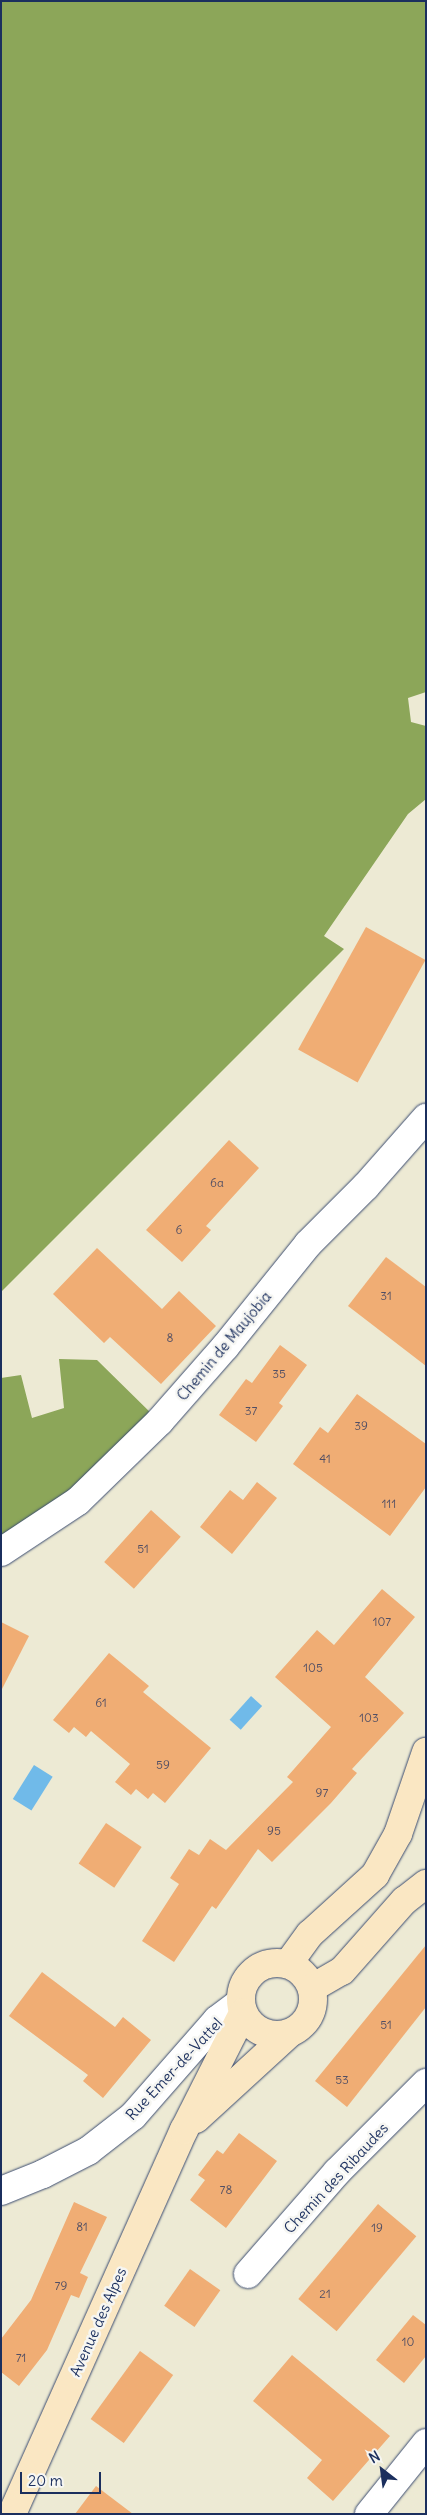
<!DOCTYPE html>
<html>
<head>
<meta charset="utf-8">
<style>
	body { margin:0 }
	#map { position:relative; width:427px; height:2515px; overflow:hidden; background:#edead4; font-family:Delius,sans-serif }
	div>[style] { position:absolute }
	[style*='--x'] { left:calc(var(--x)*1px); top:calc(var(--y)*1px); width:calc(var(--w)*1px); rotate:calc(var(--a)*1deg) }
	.forest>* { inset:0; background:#8ca659 }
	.water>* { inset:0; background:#70bae9; transform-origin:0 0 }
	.building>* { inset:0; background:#f0ad74; transform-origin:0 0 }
	.roads { filter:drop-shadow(0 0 1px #3a4b70) drop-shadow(0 0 1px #3a4b70) }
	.street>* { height:28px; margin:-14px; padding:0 14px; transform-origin:14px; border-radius:14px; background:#fff }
	.secondary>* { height:28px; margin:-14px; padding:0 14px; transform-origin:14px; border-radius:14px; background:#fae7c3 }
	.secondary>.ring { margin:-14px; padding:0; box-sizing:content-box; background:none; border:28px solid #fae7c3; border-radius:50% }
	span { translate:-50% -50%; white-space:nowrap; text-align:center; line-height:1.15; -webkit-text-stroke:5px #f6f6f2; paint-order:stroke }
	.number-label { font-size:12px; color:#504e64 }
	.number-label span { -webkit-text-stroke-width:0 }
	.street-label { font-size:15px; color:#1b2f5e }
	.frame { position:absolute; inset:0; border:2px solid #1b2f5e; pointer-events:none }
	.north { position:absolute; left:357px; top:2445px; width:50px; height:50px; -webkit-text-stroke:4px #f6f6f2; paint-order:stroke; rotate:330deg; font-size:14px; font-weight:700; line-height:20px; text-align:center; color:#1b2f5e }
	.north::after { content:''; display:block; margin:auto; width:18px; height:22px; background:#1b2f5e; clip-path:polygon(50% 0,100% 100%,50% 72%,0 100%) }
	.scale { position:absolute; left:20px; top:2472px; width:81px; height:22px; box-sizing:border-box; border:2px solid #1b2f5e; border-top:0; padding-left:6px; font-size:15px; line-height:18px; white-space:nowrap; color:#1b2f5e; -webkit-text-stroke:4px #f6f6f2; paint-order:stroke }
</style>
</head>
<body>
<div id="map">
	<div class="forest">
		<i style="clip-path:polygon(1px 1px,426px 1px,426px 692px,408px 698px,411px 722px,426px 726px,426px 799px,408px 814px,324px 936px,344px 949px,1px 1292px)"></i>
		<i style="clip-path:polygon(59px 1359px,97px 1360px,157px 1419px,1px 1548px,1px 1378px,21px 1375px,32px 1418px,64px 1408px)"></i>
	</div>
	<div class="water">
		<i style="left:251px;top:1696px;width:15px;height:32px;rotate:42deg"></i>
		<i style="left:34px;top:1765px;width:22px;height:40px;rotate:32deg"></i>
	</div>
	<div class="building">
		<i style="left:366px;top:927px;width:68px;height:140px;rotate:29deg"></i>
		<i style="clip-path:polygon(229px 1140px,259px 1168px,206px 1226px,211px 1230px,182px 1262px,146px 1230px)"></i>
		<i style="clip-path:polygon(97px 1248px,162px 1309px,179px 1291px,216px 1326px,161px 1384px,110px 1337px,104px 1343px,53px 1294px)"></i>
		<i style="clip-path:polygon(386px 1257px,426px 1287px,426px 1366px,348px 1306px)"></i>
		<i style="clip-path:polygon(280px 1345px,307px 1365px,279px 1403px,283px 1406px,256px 1442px,219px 1415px,246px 1379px,252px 1383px)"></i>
		<i style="clip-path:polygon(357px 1394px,426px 1444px,426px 1487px,390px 1536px,293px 1464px,320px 1427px,328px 1433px)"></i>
		<i style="clip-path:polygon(257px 1482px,277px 1498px,232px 1554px,200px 1527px,230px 1490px,243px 1500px)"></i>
		<i style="left:151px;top:1510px;width:40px;height:70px;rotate:42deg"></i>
		<i style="clip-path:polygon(382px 1589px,415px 1617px,365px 1677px,404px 1713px,352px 1769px,357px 1773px,331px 1803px,272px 1862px,258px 1849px,216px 1909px,212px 1906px,174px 1962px,142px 1941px,179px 1884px,170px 1878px,189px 1849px,199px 1855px,210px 1839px,226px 1850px,293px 1782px,287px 1777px,331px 1727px,275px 1677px,317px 1630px,334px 1645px)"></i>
		<i style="clip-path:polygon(1px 1622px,29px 1636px,1px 1691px)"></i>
		<i style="clip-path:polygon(109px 1653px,149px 1686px,143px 1692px,211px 1748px,165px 1803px,153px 1793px,148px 1799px,136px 1789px,131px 1795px,115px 1782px,130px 1764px,91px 1731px,86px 1737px,74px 1727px,69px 1733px,53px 1720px)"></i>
		<i style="left:106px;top:1823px;width:43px;height:49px;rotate:34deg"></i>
		<i style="clip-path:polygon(426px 1945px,426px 2007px,347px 2107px,315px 2081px)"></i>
		<i style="clip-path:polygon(42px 1972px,115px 2027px,123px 2017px,151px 2040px,103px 2098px,83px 2081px,88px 2075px,9px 2016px)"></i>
		<i style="clip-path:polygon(239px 2133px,277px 2161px,226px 2228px,190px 2200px,205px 2180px,198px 2175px,217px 2150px,223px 2154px)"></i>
		<i style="clip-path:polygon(74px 2202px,107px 2217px,80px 2273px,88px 2277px,79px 2298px,71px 2295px,47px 2350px,19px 2386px,1px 2372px,1px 2339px,31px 2300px)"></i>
		<i style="left:378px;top:2204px;width:50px;height:124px;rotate:40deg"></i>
		<i style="left:190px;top:2269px;width:37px;height:45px;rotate:35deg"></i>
		<i style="clip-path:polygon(413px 2315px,426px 2325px,426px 2356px,404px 2383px,376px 2360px)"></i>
		<i style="left:140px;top:2351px;width:41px;height:84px;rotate:36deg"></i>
		<i style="clip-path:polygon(292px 2355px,390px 2436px,333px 2501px,307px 2478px,322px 2460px,253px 2401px)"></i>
		<i style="clip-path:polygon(96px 2486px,133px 2514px,75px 2514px)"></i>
	</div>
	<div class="roads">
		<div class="street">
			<i style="--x:1;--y:1552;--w:92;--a:-33.5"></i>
			<i style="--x:78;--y:1501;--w:115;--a:-44.3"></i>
			<i style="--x:160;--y:1421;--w:98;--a:-48.7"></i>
			<i style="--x:225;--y:1347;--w:132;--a:-51.1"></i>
			<i style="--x:308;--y:1244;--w:82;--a:-45"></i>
			<i style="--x:366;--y:1186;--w:91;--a:-48.6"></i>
			<i style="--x:1;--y:2191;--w:45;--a:-22"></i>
			<i style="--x:43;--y:2174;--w:51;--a:-27.1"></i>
			<i style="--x:88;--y:2151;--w:57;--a:-37.9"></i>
			<i style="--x:133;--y:2116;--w:128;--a:-48.8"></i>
			<i style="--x:217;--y:2020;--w:30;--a:-37"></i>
			<i style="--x:248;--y:2274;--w:135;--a:-48.9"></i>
			<i style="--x:337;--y:2172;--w:126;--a:-45"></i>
			<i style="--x:369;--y:2514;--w:91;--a:-51.2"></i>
		</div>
		<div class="secondary">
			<i class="ring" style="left:241px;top:1963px;width:44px;height:44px"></i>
			<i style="--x:288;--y:1964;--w:37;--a:-54"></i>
			<i style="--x:310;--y:1934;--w:88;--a:-42.2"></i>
			<i style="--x:375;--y:1875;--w:47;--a:-60.7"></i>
			<i style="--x:398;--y:1834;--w:87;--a:-71.1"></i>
			<i style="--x:312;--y:1988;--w:34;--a:-30"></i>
			<i style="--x:342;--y:1971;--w:94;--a:-48.5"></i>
			<i style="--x:404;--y:1901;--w:28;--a:-38"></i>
			<i style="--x:196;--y:2119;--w:127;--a:-42.5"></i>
			<i style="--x:12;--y:2514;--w:421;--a:-65.9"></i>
			<i style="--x:184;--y:2130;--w:131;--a:-63.2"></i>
		</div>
	</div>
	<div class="number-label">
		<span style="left:217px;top:1183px">6a</span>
		<span style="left:179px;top:1230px">6</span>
		<span style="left:386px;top:1296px">31</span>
		<span style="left:170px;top:1338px">8</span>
		<span style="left:279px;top:1374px">35</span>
		<span style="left:251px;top:1411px">37</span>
		<span style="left:361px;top:1426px">39</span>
		<span style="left:325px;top:1459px">41</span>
		<span style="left:389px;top:1504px">111</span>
		<span style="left:143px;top:1549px">51</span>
		<span style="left:382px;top:1622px">107</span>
		<span style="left:313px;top:1668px">105</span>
		<span style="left:101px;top:1703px">61</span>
		<span style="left:369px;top:1718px">103</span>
		<span style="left:163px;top:1765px">59</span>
		<span style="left:322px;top:1793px">97</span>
		<span style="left:274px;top:1831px">95</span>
		<span style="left:386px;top:2025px">51</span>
		<span style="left:342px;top:2080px">53</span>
		<span style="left:226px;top:2190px">78</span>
		<span style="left:82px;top:2227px">81</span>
		<span style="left:377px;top:2228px">19</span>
		<span style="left:61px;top:2286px">79</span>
		<span style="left:325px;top:2294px">21</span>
		<span style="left:408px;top:2342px">10</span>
		<span style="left:21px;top:2358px">71</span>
	</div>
	<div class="street-label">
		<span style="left:224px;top:1346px;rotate:-50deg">Chemin de Maujobia</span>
		<span style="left:174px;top:2069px;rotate:-47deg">Rue Emer-de-Vattel</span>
		<span style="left:336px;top:2178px;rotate:-47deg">Chemin des Ribaudes</span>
		<span style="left:98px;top:2322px;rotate:-66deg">Avenue des Alpes</span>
	</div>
	<div class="frame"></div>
	<div class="north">N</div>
	<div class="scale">20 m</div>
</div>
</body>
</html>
